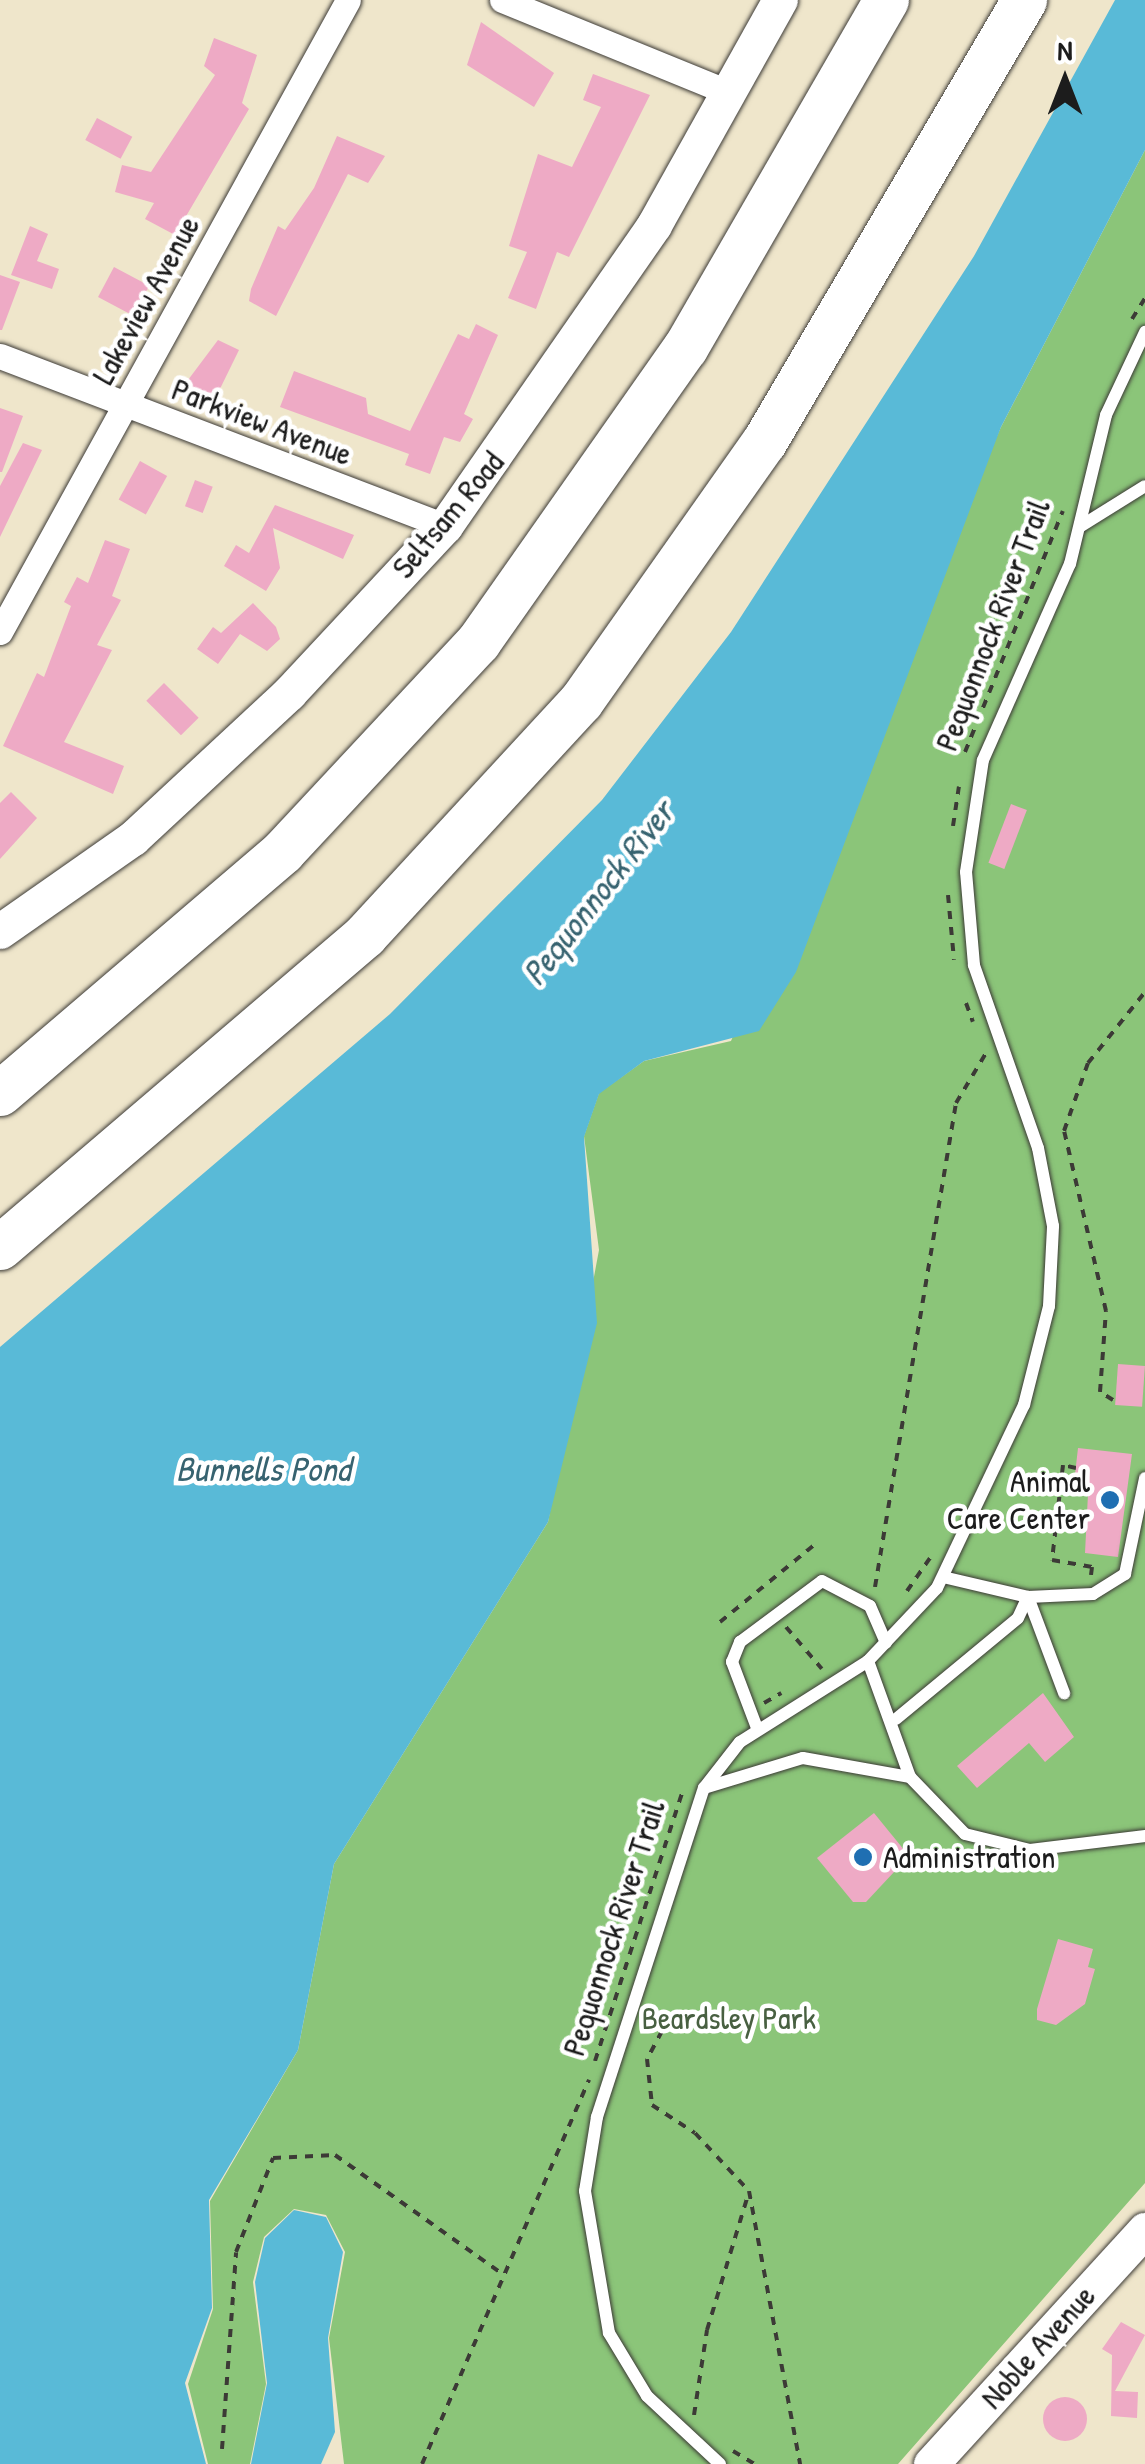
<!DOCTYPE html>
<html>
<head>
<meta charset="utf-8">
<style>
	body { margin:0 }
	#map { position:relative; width:1145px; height:2464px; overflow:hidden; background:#efe6cb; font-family:"Patrick Hand",sans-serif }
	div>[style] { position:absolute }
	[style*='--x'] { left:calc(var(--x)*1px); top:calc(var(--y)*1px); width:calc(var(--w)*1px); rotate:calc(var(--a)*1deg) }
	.green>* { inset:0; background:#8bc579 }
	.water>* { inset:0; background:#59bad7 }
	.building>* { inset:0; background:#eeaac5; transform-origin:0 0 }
	.round { border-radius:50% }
	.path>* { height:4px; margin-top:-2px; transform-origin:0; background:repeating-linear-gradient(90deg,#3c3a36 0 8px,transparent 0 16px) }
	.roads { filter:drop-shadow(0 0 2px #3c3a36) drop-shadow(0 0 2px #3c3a36) }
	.service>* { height:12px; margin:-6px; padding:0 6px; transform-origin:6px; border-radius:6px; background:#fff }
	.minor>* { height:25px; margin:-12.5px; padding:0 12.5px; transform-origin:12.5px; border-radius:12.5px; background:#fff }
	.secondary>* { height:35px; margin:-17.5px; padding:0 17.5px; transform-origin:17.5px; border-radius:17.5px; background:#fff }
	.motorway>* { height:45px; margin:-22.5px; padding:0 22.5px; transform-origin:22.5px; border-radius:22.5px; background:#fff }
	.dots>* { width:28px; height:28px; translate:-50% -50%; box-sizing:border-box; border:5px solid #fff; border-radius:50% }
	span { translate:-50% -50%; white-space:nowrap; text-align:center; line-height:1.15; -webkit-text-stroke:9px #fff; paint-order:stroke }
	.street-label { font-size:32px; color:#1c1c1c }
	.poi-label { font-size:32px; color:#1c1c1c }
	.right { translate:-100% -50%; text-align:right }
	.left { translate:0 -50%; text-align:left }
	.park-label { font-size:32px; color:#486041 }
	.water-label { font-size:35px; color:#376370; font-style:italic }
	.north { position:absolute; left:1015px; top:30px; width:100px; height:100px; -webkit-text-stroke:8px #fff; paint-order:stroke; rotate:0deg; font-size:28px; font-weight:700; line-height:40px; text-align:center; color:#1c1c1c }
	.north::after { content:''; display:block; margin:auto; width:35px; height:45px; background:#1c1c1c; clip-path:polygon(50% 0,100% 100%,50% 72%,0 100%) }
</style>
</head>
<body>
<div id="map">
	<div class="green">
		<i style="clip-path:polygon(1145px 150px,1145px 2183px,898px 2464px,344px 2464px,329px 2338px,345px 2252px,326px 2215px,294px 2209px,264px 2237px,253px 2282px,266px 2384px,250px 2464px,208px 2464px,188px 2384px,213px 2309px,210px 2201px,298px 2050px,334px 1864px,548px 1522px,599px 1250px,584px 1136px,599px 1093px,644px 1061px,731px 1041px,1001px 427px)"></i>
	</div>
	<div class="water">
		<i style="clip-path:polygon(1115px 0,1145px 0,1145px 150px,1001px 427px,796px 972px,759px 1031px,644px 1061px,599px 1094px,584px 1137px,597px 1323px,548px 1522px,334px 1864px,298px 2050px,209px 2200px,212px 2308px,185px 2383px,206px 2464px,0 2464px,0 1347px,390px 1014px,602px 800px,731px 632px,974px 256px)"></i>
		<i style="clip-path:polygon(294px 2210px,326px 2217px,343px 2252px,328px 2338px,335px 2432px,321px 2464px,251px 2464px,267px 2383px,255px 2282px,265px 2238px)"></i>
	</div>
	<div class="building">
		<i style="clip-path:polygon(481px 22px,554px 73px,534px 107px,467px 65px)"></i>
		<i style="clip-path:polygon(214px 38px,257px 55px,242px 103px,249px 109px,175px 235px,145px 219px,154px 203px,115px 192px,122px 165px,151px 172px,215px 75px,204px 66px)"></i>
		<i style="clip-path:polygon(593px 74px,650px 95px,569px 257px,557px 252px,536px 309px,508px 298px,527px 252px,509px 246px,538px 154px,572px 167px,601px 107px,583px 100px)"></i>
		<i style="left:97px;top:118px;width:40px;height:25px;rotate:28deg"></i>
		<i style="clip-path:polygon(337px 136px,385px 156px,368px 183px,348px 174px,276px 316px,249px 301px,251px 289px,278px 226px,285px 230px,314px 188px)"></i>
		<i style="clip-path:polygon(30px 226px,48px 234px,37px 261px,59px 269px,52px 289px,11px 275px)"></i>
		<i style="left:114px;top:267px;width:40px;height:34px;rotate:28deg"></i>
		<i style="clip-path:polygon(0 275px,20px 282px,2px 330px,0 330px)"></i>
		<i style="clip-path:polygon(476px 324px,498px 335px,464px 414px,473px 419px,460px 442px,444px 437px,430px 474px,405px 465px,409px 454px,280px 407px,294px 371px,366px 398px,368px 414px,410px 431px,458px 334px,469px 339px)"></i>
		<i style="clip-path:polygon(218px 340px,239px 350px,215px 399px,185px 384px)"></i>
		<i style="clip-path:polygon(0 408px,23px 416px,2px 472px,0 472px)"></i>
		<i style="clip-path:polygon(23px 443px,42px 450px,0 537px,0 486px)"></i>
		<i style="left:140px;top:461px;width:31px;height:44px;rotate:29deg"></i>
		<i style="left:195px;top:480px;width:19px;height:28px;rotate:21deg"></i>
		<i style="clip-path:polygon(275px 505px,354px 535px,343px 559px,273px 528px,280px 568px,266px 591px,224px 566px,236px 545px,249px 553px)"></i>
		<i style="clip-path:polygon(105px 540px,130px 549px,112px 596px,121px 600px,97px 645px,112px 650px,64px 742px,124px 766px,113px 794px,3px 746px,37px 673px,44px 677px,71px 606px,64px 602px,77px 577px,88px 583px)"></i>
		<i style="clip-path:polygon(253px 603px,276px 627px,280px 639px,267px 651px,240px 634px,218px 664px,197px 649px,213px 627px,221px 633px)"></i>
		<i style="left:164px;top:683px;width:49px;height:25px;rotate:45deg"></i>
		<i style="clip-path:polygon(11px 792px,37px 818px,0 859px,0 803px)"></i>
		<i style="left:1011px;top:804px;width:17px;height:63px;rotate:21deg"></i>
		<i style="left:1118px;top:1364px;width:27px;height:41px;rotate:4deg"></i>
		<i style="clip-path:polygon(1078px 1448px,1132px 1454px,1118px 1557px,1085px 1553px,1088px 1494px,1073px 1492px)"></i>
		<i style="clip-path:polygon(1043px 1693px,1074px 1737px,1045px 1762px,1029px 1743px,977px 1788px,957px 1766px)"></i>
		<i style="clip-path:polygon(874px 1813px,909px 1856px,866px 1902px,853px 1902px,817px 1858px)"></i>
		<i style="clip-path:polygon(1058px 1939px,1093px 1949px,1088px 1967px,1095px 1969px,1085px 2004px,1056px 2025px,1037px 2020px,1037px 2009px)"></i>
		<i style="clip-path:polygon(1121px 2322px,1145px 2335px,1115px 2391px,1138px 2392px,1137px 2418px,1111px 2416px,1112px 2355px,1102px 2349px)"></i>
		<i class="round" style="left:1043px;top:2397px;width:44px;height:44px"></i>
	</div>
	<div class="path">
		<i style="--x:1132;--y:319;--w:25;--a:-58"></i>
		<i style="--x:965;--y:752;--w:260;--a:-67.9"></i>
		<i style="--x:953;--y:826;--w:40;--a:-81.5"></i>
		<i style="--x:948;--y:895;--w:65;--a:84.7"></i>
		<i style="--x:966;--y:1003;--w:20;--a:70"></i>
		<i style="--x:1113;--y:1400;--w:15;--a:-148"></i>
		<i style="--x:1100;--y:1392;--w:81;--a:-85.8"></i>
		<i style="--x:1106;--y:1311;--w:185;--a:-103.1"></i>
		<i style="--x:1064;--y:1131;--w:72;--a:-70.6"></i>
		<i style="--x:1088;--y:1063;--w:91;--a:-51.2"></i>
		<i style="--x:1076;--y:1468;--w:13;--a:-167"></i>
		<i style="--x:1063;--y:1465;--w:96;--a:96.6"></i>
		<i style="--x:1052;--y:1560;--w:41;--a:9.9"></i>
		<i style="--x:1092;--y:1567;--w:8;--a:97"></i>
		<i style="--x:875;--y:1587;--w:491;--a:-80.5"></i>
		<i style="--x:956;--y:1103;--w:58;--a:-59"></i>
		<i style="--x:907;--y:1591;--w:40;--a:-55.1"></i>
		<i style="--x:720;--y:1622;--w:120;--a:-39.3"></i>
		<i style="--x:786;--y:1627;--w:55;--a:49.4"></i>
		<i style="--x:764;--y:1703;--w:20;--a:-30"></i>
		<i style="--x:648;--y:2013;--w:23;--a:52"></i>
		<i style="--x:662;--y:2031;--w:32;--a:118"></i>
		<i style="--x:647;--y:2059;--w:46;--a:83.8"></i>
		<i style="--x:652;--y:2105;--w:51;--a:33.1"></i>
		<i style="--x:695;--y:2133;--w:79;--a:47"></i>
		<i style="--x:749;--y:2191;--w:278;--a:79.4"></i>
		<i style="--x:595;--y:2061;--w:285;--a:-72"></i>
		<i style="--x:694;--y:2415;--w:86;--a:-81.3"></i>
		<i style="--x:707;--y:2330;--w:144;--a:-73.1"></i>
		<i style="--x:222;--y:2449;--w:197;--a:-85.9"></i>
		<i style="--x:236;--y:2252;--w:101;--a:-68.5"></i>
		<i style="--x:273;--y:2158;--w:62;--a:-2.8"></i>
		<i style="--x:335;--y:2155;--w:207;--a:35.4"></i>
		<i style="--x:733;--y:2451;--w:26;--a:31"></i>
		<i style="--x:422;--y:2464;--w:419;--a:-66.5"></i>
	</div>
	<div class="roads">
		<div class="service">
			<i style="--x:1081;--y:526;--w:75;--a:-32"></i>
			<i style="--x:943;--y:1577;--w:87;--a:13.2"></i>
			<i style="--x:1028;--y:1597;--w:65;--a:-2.6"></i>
			<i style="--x:1093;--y:1594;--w:38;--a:-32"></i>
			<i style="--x:1125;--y:1574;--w:98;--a:-78.2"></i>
			<i style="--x:1028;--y:1597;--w:103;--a:69.4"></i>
			<i style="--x:868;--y:1661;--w:123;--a:70.1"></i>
			<i style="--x:910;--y:1777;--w:79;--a:46"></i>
			<i style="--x:965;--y:1834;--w:67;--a:13.8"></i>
			<i style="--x:1030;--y:1850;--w:116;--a:-6.9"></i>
			<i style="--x:896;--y:1719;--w:158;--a:-39.6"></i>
			<i style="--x:1018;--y:1618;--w:23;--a:-65"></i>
			<i style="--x:757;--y:1728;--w:71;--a:-110.7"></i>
			<i style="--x:732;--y:1662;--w:22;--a:-68"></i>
			<i style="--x:740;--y:1642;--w:102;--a:-36.6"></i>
			<i style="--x:822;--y:1581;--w:54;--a:27.5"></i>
			<i style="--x:870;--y:1606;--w:40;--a:66.6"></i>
			<i style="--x:704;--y:1788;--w:103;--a:-16.9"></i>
			<i style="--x:803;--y:1758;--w:109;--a:10.1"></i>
			<i style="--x:720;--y:2464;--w:100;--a:-137"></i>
			<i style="--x:647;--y:2396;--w:74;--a:-121.1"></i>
			<i style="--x:609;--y:2333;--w:144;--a:-99.6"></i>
			<i style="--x:585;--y:2191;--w:75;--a:-80.8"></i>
			<i style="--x:597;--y:2117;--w:346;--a:-72"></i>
			<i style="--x:704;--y:1788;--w:58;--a:-52"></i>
			<i style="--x:740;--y:1742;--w:151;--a:-32.3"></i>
			<i style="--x:868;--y:1661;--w:100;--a:-46.6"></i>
			<i style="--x:937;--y:1588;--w:203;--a:-64.6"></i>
			<i style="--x:1024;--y:1405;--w:102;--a:-75.8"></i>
			<i style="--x:1049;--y:1306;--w:80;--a:-87.1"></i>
			<i style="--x:1053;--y:1226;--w:79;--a:-100.9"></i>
			<i style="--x:1038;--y:1148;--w:194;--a:-109.3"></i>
			<i style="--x:974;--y:965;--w:93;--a:-94.9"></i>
			<i style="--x:966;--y:872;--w:113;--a:-81.4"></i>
			<i style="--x:983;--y:760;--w:214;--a:-66.1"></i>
			<i style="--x:1070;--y:564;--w:153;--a:-76.4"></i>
			<i style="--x:1106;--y:415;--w:92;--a:-64.8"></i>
		</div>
		<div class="minor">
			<i style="--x:502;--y:0;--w:246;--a:22.2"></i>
			<i style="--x:0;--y:356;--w:476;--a:20.9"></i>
			<i style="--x:0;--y:632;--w:721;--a:-61.16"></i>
		</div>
		<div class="secondary">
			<i style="--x:0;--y:931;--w:162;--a:-35"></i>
			<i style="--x:133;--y:838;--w:213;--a:-42.9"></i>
			<i style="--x:289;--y:693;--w:229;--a:-47"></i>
			<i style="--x:445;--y:526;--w:366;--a:-55.2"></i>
			<i style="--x:654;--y:225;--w:258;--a:-60.8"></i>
			<i style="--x:931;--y:2464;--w:317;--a:-47.6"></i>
		</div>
		<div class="motorway">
			<i style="--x:0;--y:1093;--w:372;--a:-40.5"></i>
			<i style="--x:283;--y:851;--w:286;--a:-47"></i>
			<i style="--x:478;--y:642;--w:360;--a:-54.9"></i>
			<i style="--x:685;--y:348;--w:402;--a:-60"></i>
			<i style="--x:0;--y:1247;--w:480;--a:-40.5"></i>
			<i style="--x:365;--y:935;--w:318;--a:-47.3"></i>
			<i style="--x:581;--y:701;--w:317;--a:-54.8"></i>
			<i style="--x:764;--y:442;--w:513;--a:-59.53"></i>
		</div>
	</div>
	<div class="dots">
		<i style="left:1110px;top:1500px;background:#1f6fb2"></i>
		<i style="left:863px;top:1857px;background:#1f6fb2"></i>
	</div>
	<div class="street-label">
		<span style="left:146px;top:300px;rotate:-61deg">Lakeview Avenue</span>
		<span style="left:262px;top:422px;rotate:21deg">Parkview Avenue</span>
		<span style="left:448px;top:515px;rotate:-50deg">Seltsam Road</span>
		<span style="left:993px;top:625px;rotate:-69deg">Pequonnock River Trail</span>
		<span style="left:614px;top:1928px;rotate:-72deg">Pequonnock River Trail</span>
		<span style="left:1038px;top:2347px;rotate:-48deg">Noble Avenue</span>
	</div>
	<div class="poi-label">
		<span class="right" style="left:1090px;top:1500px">Animal<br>Care Center</span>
		<span class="left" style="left:883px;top:1857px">Administration</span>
	</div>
	<div class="park-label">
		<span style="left:729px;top:2018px">Beardsley Park</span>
	</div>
	<div class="water-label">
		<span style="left:598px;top:893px;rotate:-52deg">Pequonnock River</span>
		<span style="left:263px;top:1469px">Bunnells Pond</span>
	</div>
	<div class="north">N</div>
</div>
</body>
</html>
